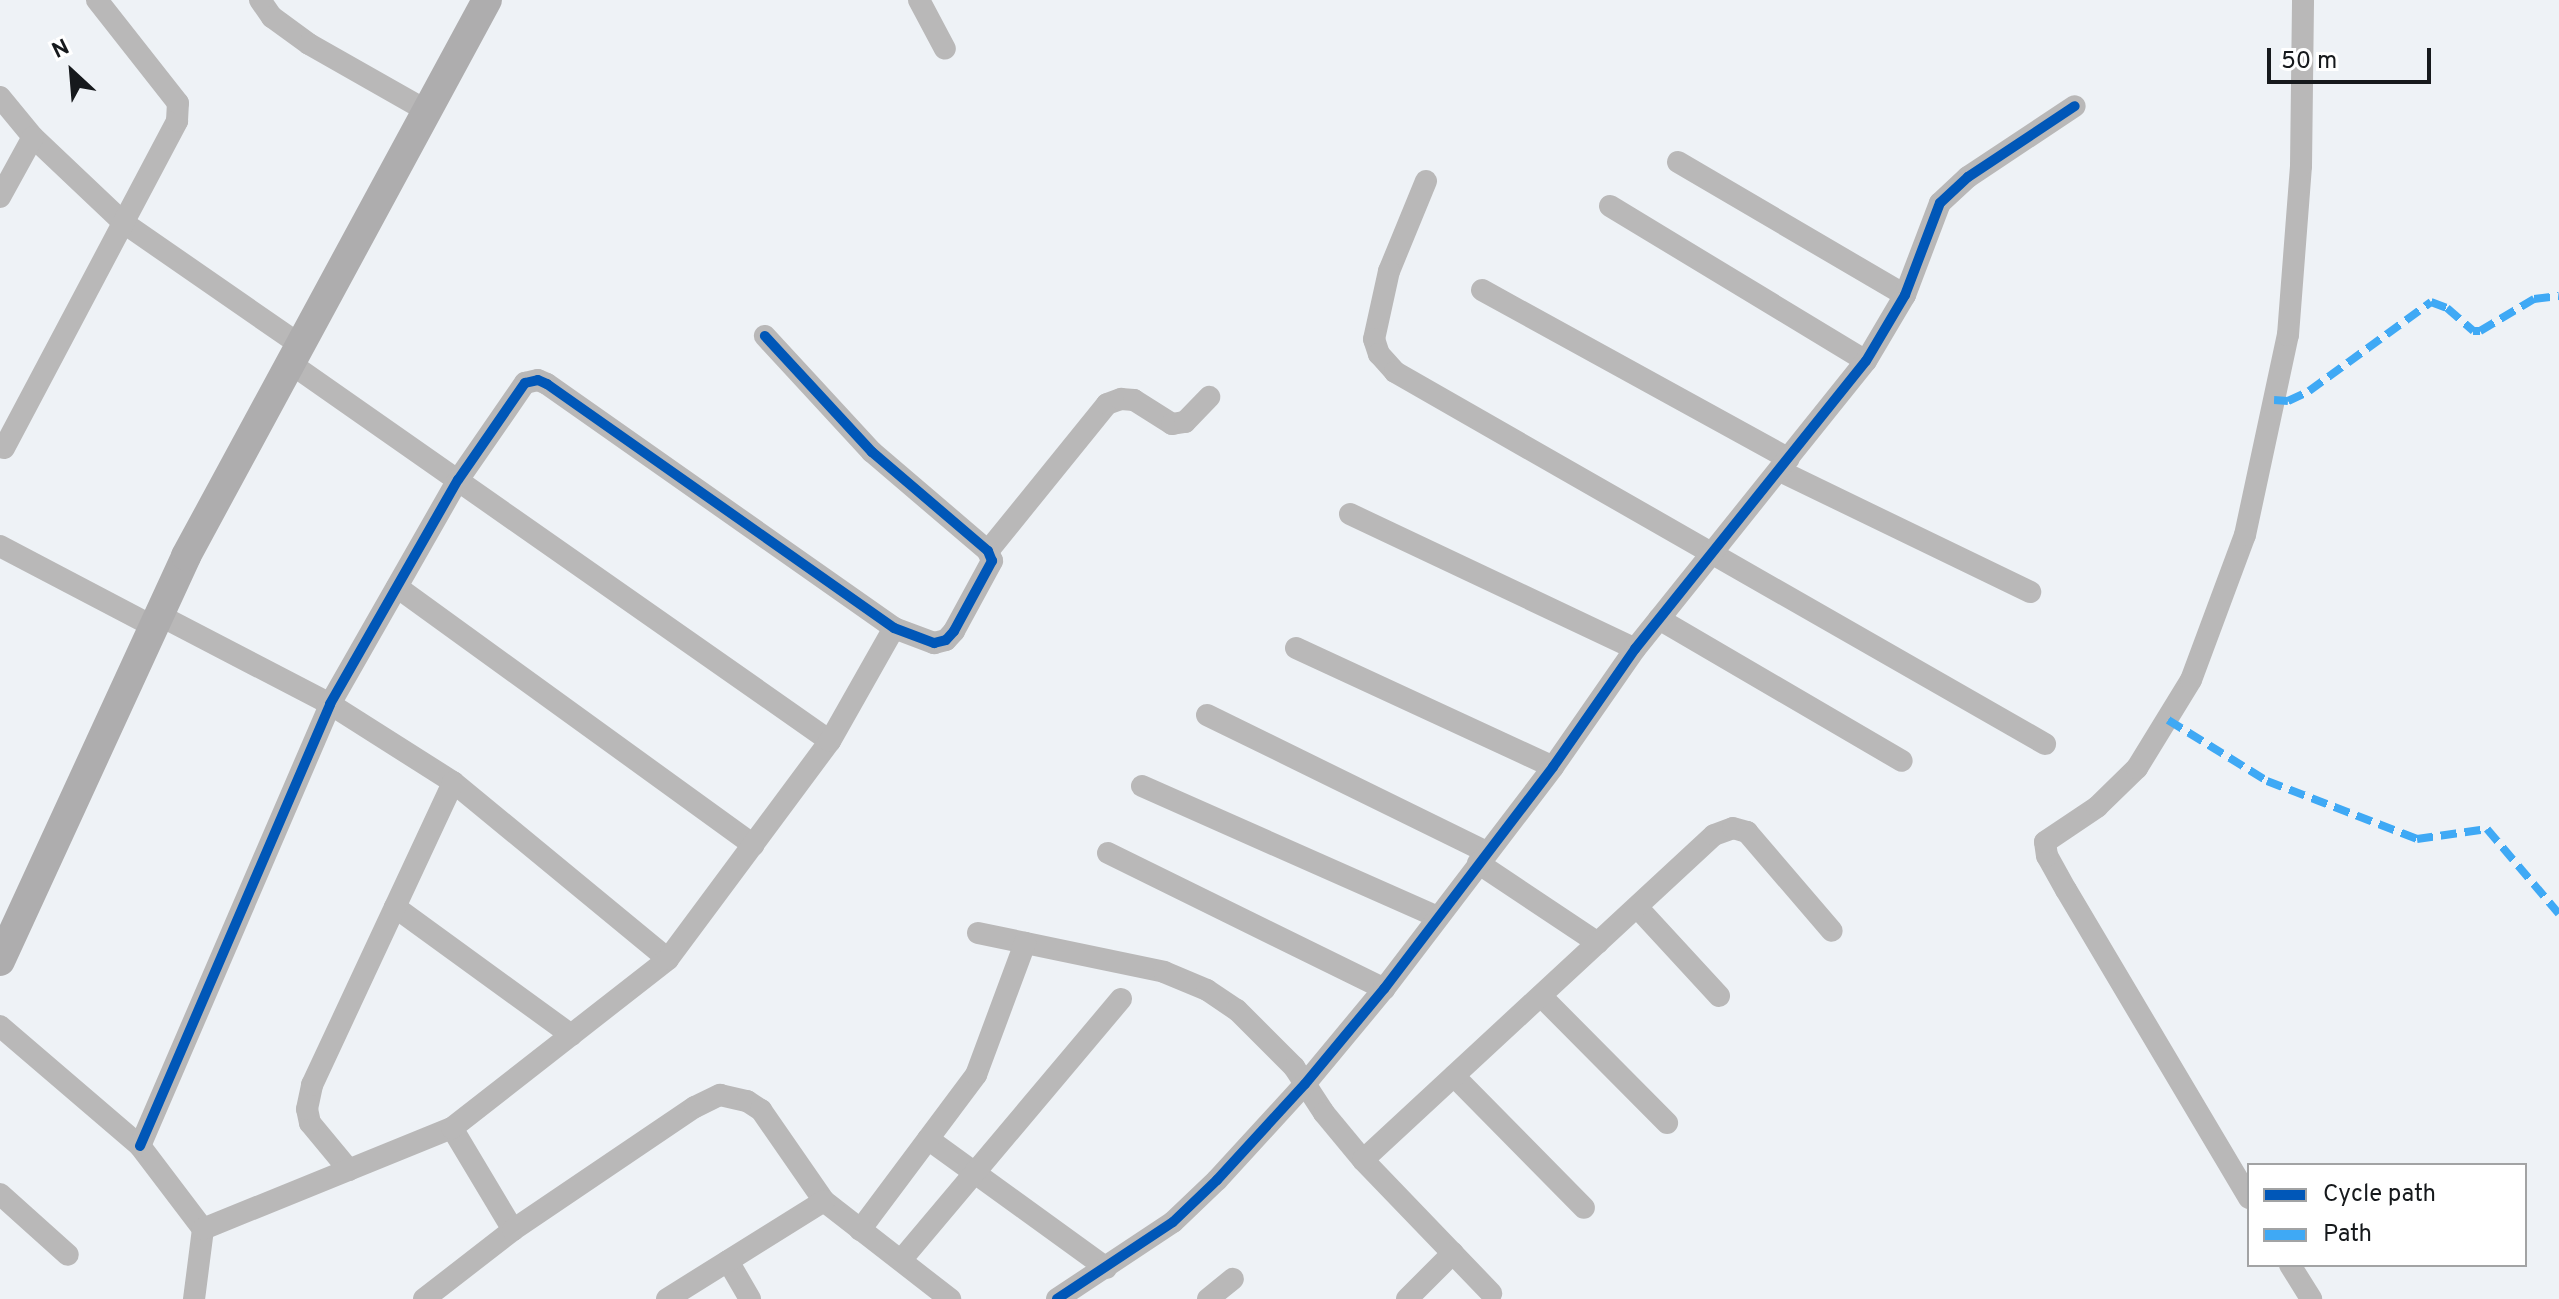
<!DOCTYPE html>
<html>
<head>
<meta charset="utf-8">
<style>
	body { margin:0 }
	#map { position:relative; width:2559px; height:1299px; overflow:hidden; background:#eef2f6; font-family:Overpass,sans-serif }
	div>[style] { position:absolute }
	[style*='--x'] { left:calc(var(--x)*1px); top:calc(var(--y)*1px); width:calc(var(--w)*1px); rotate:calc(var(--a)*1deg) }
	.minor>* { height:22px; margin:-11px; padding:0 11px; transform-origin:11px; border-radius:11px; background:#b9b8b8 }
	.secondary>* { height:30px; margin:-15px; padding:0 15px; transform-origin:15px; border-radius:15px; background:#aeadae }
	.quiet>* { height:8px; margin-top:-4px; transform-origin:0; background:repeating-linear-gradient(90deg,#3fa9f5 0 16px,transparent 0 24px) }
	.cycleway>* { height:10px; margin:-5px; padding:0 5px; transform-origin:5px; border-radius:5px; background:#0057b8 }
	span { translate:-50% -50%; white-space:nowrap; text-align:center; line-height:1.15; -webkit-text-stroke:7px #fff; paint-order:stroke }
	.legend { position:absolute; left:2247px; top:1163px; width:280px; height:104px; box-sizing:border-box; background:#fff; border:2px solid #a2a3a4; margin:0; padding:10px 14px; list-style:none; font-size:24px; color:#16191c }
	.legend li { display:flex; align-items:center; gap:16px; height:40px }
	.legend b { width:40px; border:2px solid #a2a3a4 }
	.north { position:absolute; left:32px; top:32px; width:80px; height:80px; -webkit-text-stroke:6px #fff; paint-order:stroke; rotate:334deg; font-size:22px; font-weight:700; line-height:32px; text-align:center; color:#16191c }
	.north::after { content:''; display:block; margin:auto; width:28px; height:36px; background:#16191c; clip-path:polygon(50% 0,100% 100%,50% 72%,0 100%) }
	.scale { position:absolute; left:2267px; top:48px; width:164px; height:36px; box-sizing:border-box; border:4px solid #16191c; border-top:0; padding-left:10px; font-size:24px; line-height:28px; white-space:nowrap; color:#16191c; -webkit-text-stroke:6px #fff; paint-order:stroke }
</style>
</head>
<body>
<div id="map">
	<div class="minor">
		<i style="--x:260;--y:0;--w:21;--a:55"></i>
		<i style="--x:272;--y:17;--w:46;--a:36.1"></i>
		<i style="--x:309;--y:44;--w:136;--a:29.6"></i>
		<i style="--x:919;--y:0;--w:55;--a:62"></i>
		<i style="--x:0;--y:97;--w:52;--a:50.5"></i>
		<i style="--x:33;--y:137;--w:125;--a:43.4"></i>
		<i style="--x:124;--y:223;--w:214;--a:34.7"></i>
		<i style="--x:1678;--y:162;--w:263;--a:30.4"></i>
		<i style="--x:1426;--y:181;--w:97;--a:112.3"></i>
		<i style="--x:1389;--y:271;--w:70;--a:102.4"></i>
		<i style="--x:1374;--y:339;--w:16;--a:72"></i>
		<i style="--x:1379;--y:354;--w:24;--a:48"></i>
		<i style="--x:1395;--y:372;--w:749;--a:29.78"></i>
		<i style="--x:0;--y:197;--w:68;--a:-61.2"></i>
		<i style="--x:1610;--y:206;--w:299;--a:31.2"></i>
		<i style="--x:1482;--y:290;--w:350;--a:28.8"></i>
		<i style="--x:290;--y:363;--w:659;--a:34.99"></i>
		<i style="--x:4;--y:448;--w:370;--a:-62.1"></i>
		<i style="--x:177;--y:121;--w:18;--a:-87"></i>
		<i style="--x:178;--y:103;--w:131;--a:-128.2"></i>
		<i style="--x:1780;--y:471;--w:278;--a:25.8"></i>
		<i style="--x:1350;--y:514;--w:315;--a:25.3"></i>
		<i style="--x:0;--y:546;--w:174;--a:27.7"></i>
		<i style="--x:988;--y:551;--w:189;--a:-51"></i>
		<i style="--x:1107;--y:404;--w:15;--a:-20"></i>
		<i style="--x:1121;--y:399;--w:13;--a:4"></i>
		<i style="--x:1134;--y:400;--w:45;--a:32.3"></i>
		<i style="--x:1172;--y:424;--w:13;--a:-9"></i>
		<i style="--x:1185;--y:422;--w:35;--a:-46"></i>
		<i style="--x:397;--y:587;--w:440;--a:35.9"></i>
		<i style="--x:159;--y:615;--w:193;--a:27.5"></i>
		<i style="--x:330;--y:704;--w:146;--a:32.4"></i>
		<i style="--x:453;--y:782;--w:278;--a:39.5"></i>
		<i style="--x:1659;--y:619;--w:281;--a:30.3"></i>
		<i style="--x:1296;--y:648;--w:283;--a:24.8"></i>
		<i style="--x:1207;--y:715;--w:312;--a:26.1"></i>
		<i style="--x:1142;--y:786;--w:321;--a:23.9"></i>
		<i style="--x:1108;--y:853;--w:308;--a:26.2"></i>
		<i style="--x:1478;--y:863;--w:144;--a:33.7"></i>
		<i style="--x:395;--y:907;--w:218;--a:36"></i>
		<i style="--x:1637;--y:907;--w:121;--a:47.3"></i>
		<i style="--x:978;--y:933;--w:190;--a:11.8"></i>
		<i style="--x:1164;--y:972;--w:47;--a:22.7"></i>
		<i style="--x:1207;--y:990;--w:36;--a:34"></i>
		<i style="--x:1237;--y:1010;--w:81;--a:45"></i>
		<i style="--x:1294;--y:1067;--w:55;--a:56.9"></i>
		<i style="--x:1324;--y:1113;--w:61;--a:50.3"></i>
		<i style="--x:1363;--y:1160;--w:185;--a:46.1"></i>
		<i style="--x:1541;--y:996;--w:179;--a:45.2"></i>
		<i style="--x:0;--y:1026;--w:184;--a:40.6"></i>
		<i style="--x:140;--y:1146;--w:104;--a:52.8"></i>
		<i style="--x:203;--y:1229;--w:71;--a:97.3"></i>
		<i style="--x:1454;--y:1076;--w:185;--a:45.4"></i>
		<i style="--x:452;--y:1128;--w:119;--a:59.1"></i>
		<i style="--x:928;--y:1139;--w:220;--a:35.9"></i>
		<i style="--x:140;--y:1146;--w:481;--a:-66.7"></i>
		<i style="--x:330;--y:704;--w:258;--a:-60.3"></i>
		<i style="--x:458;--y:480;--w:118;--a:-55.4"></i>
		<i style="--x:525;--y:383;--w:13;--a:-13"></i>
		<i style="--x:538;--y:380;--w:10;--a:24"></i>
		<i style="--x:547;--y:384;--w:424;--a:35.1"></i>
		<i style="--x:894;--y:628;--w:43;--a:20.6"></i>
		<i style="--x:934;--y:643;--w:12;--a:-14"></i>
		<i style="--x:946;--y:640;--w:12;--a:-48"></i>
		<i style="--x:954;--y:631;--w:80;--a:-61.5"></i>
		<i style="--x:992;--y:561;--w:11;--a:-112"></i>
		<i style="--x:988;--y:551;--w:153;--a:-139.5"></i>
		<i style="--x:872;--y:452;--w:158;--a:-132.7"></i>
		<i style="--x:1363;--y:1160;--w:478;--a:-42.8"></i>
		<i style="--x:1714;--y:835;--w:20;--a:-20"></i>
		<i style="--x:1733;--y:828;--w:15;--a:16"></i>
		<i style="--x:1747;--y:832;--w:130;--a:49.4"></i>
		<i style="--x:349;--y:1170;--w:61;--a:-129.7"></i>
		<i style="--x:310;--y:1123;--w:14;--a:-102"></i>
		<i style="--x:307;--y:1109;--w:25;--a:-78"></i>
		<i style="--x:312;--y:1085;--w:334;--a:-65"></i>
		<i style="--x:0;--y:1194;--w:91;--a:41.9"></i>
		<i style="--x:2249;--y:1198;--w:358;--a:-120.7"></i>
		<i style="--x:2066;--y:890;--w:39;--a:-119"></i>
		<i style="--x:2047;--y:856;--w:14;--a:-98"></i>
		<i style="--x:2045;--y:842;--w:63;--a:-33.9"></i>
		<i style="--x:2097;--y:807;--w:56;--a:-44.3"></i>
		<i style="--x:2137;--y:768;--w:103;--a:-58.5"></i>
		<i style="--x:2191;--y:680;--w:155;--a:-69.6"></i>
		<i style="--x:2245;--y:535;--w:205;--a:-77.9"></i>
		<i style="--x:2288;--y:335;--w:169;--a:-85.6"></i>
		<i style="--x:2301;--y:166;--w:166;--a:-89.3"></i>
		<i style="--x:203;--y:1229;--w:269;--a:-22.1"></i>
		<i style="--x:452;--y:1128;--w:274;--a:-38"></i>
		<i style="--x:668;--y:959;--w:272;--a:-53.4"></i>
		<i style="--x:830;--y:741;--w:130;--a:-60.5"></i>
		<i style="--x:860;--y:1230;--w:194;--a:-53.2"></i>
		<i style="--x:976;--y:1075;--w:141;--a:-69.6"></i>
		<i style="--x:902;--y:1259;--w:340;--a:-49.9"></i>
		<i style="--x:728;--y:1261;--w:44;--a:59.9"></i>
		<i style="--x:2290;--y:1265;--w:40;--a:58"></i>
		<i style="--x:424;--y:1299;--w:113;--a:-37.8"></i>
		<i style="--x:513;--y:1230;--w:220;--a:-34.1"></i>
		<i style="--x:695;--y:1107;--w:28;--a:-26"></i>
		<i style="--x:720;--y:1095;--w:28;--a:13"></i>
		<i style="--x:747;--y:1101;--w:17;--a:33"></i>
		<i style="--x:761;--y:1110;--w:111;--a:55.3"></i>
		<i style="--x:824;--y:1201;--w:160;--a:37.9"></i>
		<i style="--x:667;--y:1299;--w:185;--a:-32"></i>
		<i style="--x:1057;--y:1299;--w:139;--a:-33.6"></i>
		<i style="--x:1173;--y:1222;--w:61;--a:-43.7"></i>
		<i style="--x:1217;--y:1180;--w:130;--a:-47.5"></i>
		<i style="--x:1305;--y:1084;--w:124;--a:-50.3"></i>
		<i style="--x:1384;--y:989;--w:279;--a:-52.7"></i>
		<i style="--x:1553;--y:767;--w:144;--a:-55.2"></i>
		<i style="--x:1635;--y:649;--w:369;--a:-51.3"></i>
		<i style="--x:1866;--y:361;--w:77;--a:-59.4"></i>
		<i style="--x:1905;--y:295;--w:98;--a:-69.2"></i>
		<i style="--x:1940;--y:203;--w:38;--a:-43"></i>
		<i style="--x:1968;--y:177;--w:128;--a:-33.6"></i>
		<i style="--x:1208;--y:1299;--w:32;--a:-39"></i>
		<i style="--x:1407;--y:1299;--w:65;--a:-45"></i>
	</div>
	<div class="secondary">
		<i style="--x:0;--y:961;--w:446;--a:-65.3"></i>
		<i style="--x:186;--y:556;--w:632;--a:-61.57"></i>
	</div>
	<div class="quiet">
		<i style="--x:2274;--y:400;--w:14;--a:4"></i>
		<i style="--x:2288;--y:401;--w:23;--a:-25"></i>
		<i style="--x:2309;--y:391;--w:151;--a:-36.1"></i>
		<i style="--x:2431;--y:302;--w:17;--a:21"></i>
		<i style="--x:2447;--y:308;--w:35;--a:41"></i>
		<i style="--x:2473;--y:331;--w:7;--a:0"></i>
		<i style="--x:2480;--y:331;--w:63;--a:-30.7"></i>
		<i style="--x:2534;--y:299;--w:25;--a:-7"></i>
		<i style="--x:2168;--y:720;--w:116;--a:31.6"></i>
		<i style="--x:2267;--y:781;--w:161;--a:21.1"></i>
		<i style="--x:2417;--y:839;--w:71;--a:-8.1"></i>
		<i style="--x:2487;--y:829;--w:111;--a:49.7"></i>
	</div>
	<div class="cycleway">
		<i style="--x:140;--y:1146;--w:481;--a:-66.7"></i>
		<i style="--x:330;--y:704;--w:258;--a:-60.3"></i>
		<i style="--x:458;--y:480;--w:118;--a:-55.4"></i>
		<i style="--x:525;--y:383;--w:13;--a:-13"></i>
		<i style="--x:538;--y:380;--w:10;--a:24"></i>
		<i style="--x:547;--y:384;--w:424;--a:35.1"></i>
		<i style="--x:894;--y:628;--w:43;--a:20.6"></i>
		<i style="--x:934;--y:643;--w:12;--a:-14"></i>
		<i style="--x:946;--y:640;--w:12;--a:-48"></i>
		<i style="--x:954;--y:631;--w:80;--a:-61.5"></i>
		<i style="--x:992;--y:561;--w:11;--a:-112"></i>
		<i style="--x:988;--y:551;--w:153;--a:-139.5"></i>
		<i style="--x:872;--y:452;--w:158;--a:-132.7"></i>
		<i style="--x:1057;--y:1299;--w:139;--a:-33.6"></i>
		<i style="--x:1173;--y:1222;--w:61;--a:-43.7"></i>
		<i style="--x:1217;--y:1180;--w:130;--a:-47.5"></i>
		<i style="--x:1305;--y:1084;--w:124;--a:-50.3"></i>
		<i style="--x:1384;--y:989;--w:279;--a:-52.7"></i>
		<i style="--x:1553;--y:767;--w:144;--a:-55.2"></i>
		<i style="--x:1635;--y:649;--w:369;--a:-51.3"></i>
		<i style="--x:1866;--y:361;--w:77;--a:-59.4"></i>
		<i style="--x:1905;--y:295;--w:98;--a:-69.2"></i>
		<i style="--x:1940;--y:203;--w:38;--a:-43"></i>
		<i style="--x:1968;--y:177;--w:128;--a:-33.6"></i>
	</div>
	<ul class="legend">
	<li><b style="height:10px;background:#0057b8"></b>Cycle path</li>
	<li><b style="height:10px;background:#3fa9f5"></b>Path</li>
	</ul>
	<div class="north">N</div>
	<div class="scale">50 m</div>
</div>
</body>
</html>
